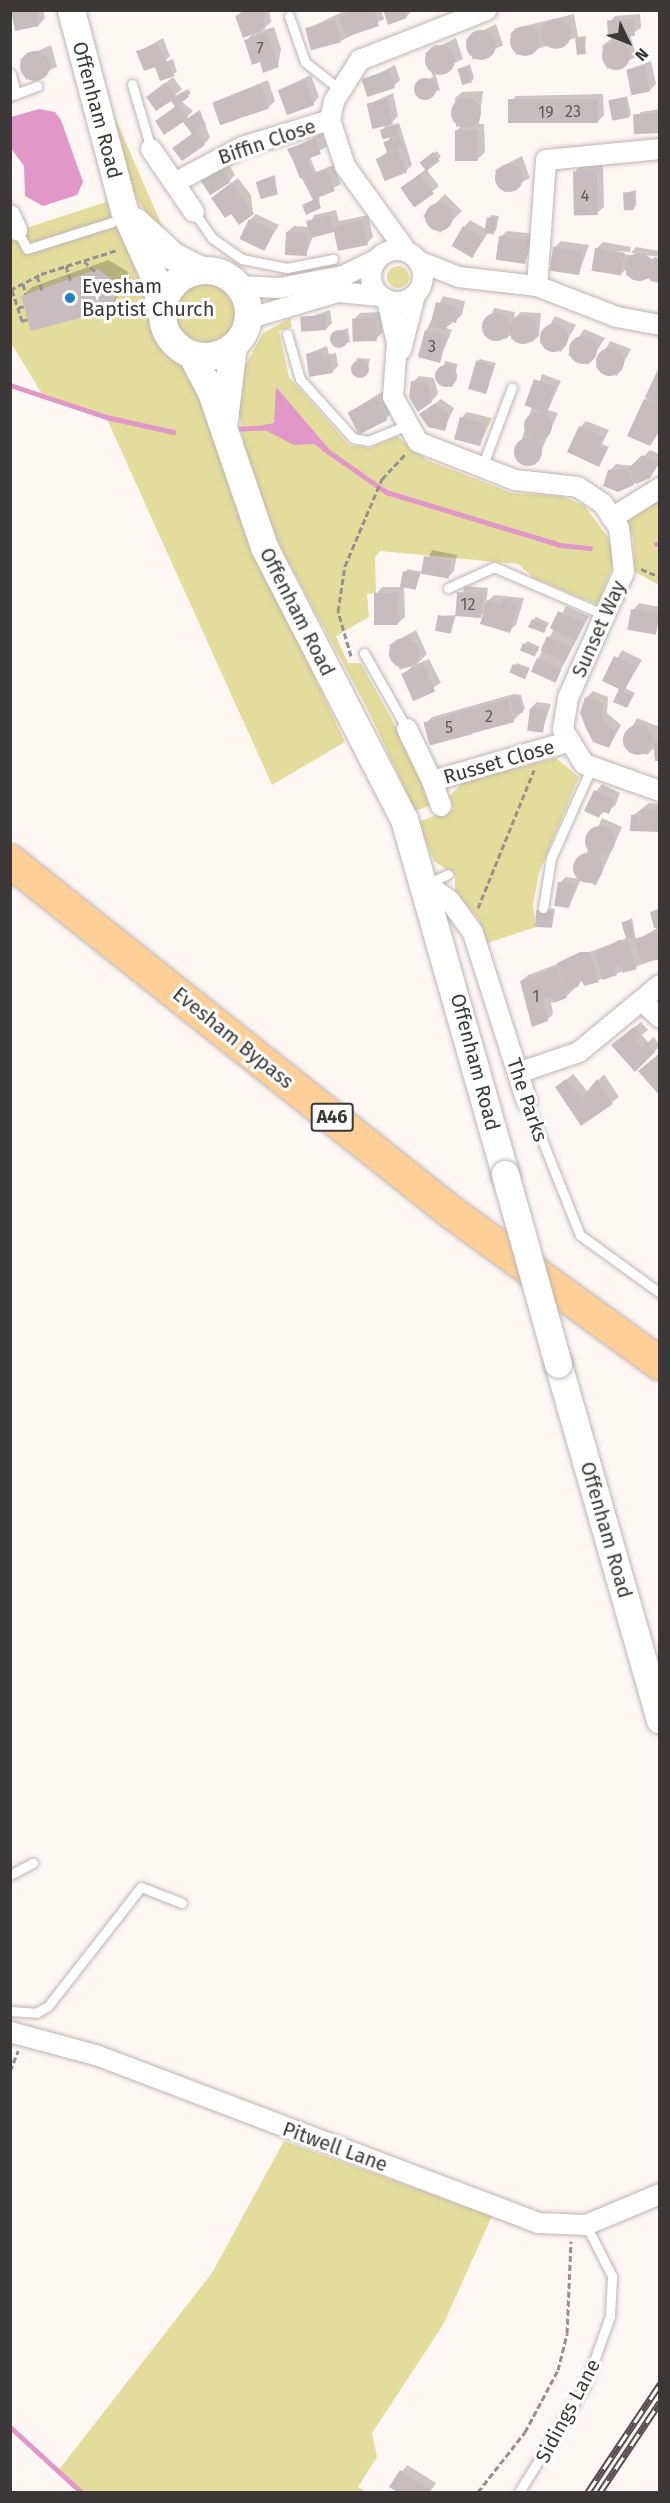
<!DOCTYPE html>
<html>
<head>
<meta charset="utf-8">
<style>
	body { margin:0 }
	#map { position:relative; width:670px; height:2503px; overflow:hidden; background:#fff7f4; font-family:"Fira Sans",sans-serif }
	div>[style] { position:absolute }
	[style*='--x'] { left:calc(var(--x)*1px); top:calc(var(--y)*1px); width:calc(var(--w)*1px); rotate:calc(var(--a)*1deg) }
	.green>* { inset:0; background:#e4dc9c }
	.round { border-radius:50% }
	.water>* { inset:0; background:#e297c9 }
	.shadow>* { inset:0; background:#0003; transform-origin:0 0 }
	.stream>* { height:5px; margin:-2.5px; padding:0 2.5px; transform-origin:2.5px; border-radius:2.5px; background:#e297c9 }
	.building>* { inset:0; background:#c7bdbe; transform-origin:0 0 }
	.path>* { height:3px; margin-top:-1.5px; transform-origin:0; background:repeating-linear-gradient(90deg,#96908e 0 6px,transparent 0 9px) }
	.roads { filter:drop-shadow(0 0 2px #beb5b2) drop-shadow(0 0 2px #beb5b2) }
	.service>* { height:9px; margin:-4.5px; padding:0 4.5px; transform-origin:4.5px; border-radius:4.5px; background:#fff }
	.minor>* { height:20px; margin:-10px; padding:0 10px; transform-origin:10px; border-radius:10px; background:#fff }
	.minor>.ring { margin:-10px; padding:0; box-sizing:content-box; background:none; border:20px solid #fff; border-radius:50% }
	.secondary>* { height:27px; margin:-13.5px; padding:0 13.5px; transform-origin:13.5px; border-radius:13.5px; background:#fff }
	.secondary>.ring { margin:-13.5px; padding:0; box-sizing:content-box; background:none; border:27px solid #fff; border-radius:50% }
	.trunk>* { height:32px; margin:-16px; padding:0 16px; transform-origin:16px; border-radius:16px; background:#fed098 }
	.rail>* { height:7px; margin-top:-3.5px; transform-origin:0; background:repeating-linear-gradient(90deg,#fff 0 14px,#544f4e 0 28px); box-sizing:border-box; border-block:2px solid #544f4e }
	.bridges { filter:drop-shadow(0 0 2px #beb5b2) drop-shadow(0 0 2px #beb5b2) }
	.secondary-bridge>* { height:27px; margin:-13.5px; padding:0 13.5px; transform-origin:13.5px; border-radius:13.5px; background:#fff }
	.dots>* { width:16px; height:16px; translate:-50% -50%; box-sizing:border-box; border:3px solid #fff; border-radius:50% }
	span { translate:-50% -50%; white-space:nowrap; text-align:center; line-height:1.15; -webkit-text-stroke:6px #fff; paint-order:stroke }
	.number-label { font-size:16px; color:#5f5959 }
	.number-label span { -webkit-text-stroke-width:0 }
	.shield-label span { padding:2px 4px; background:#fff; border:2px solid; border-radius:4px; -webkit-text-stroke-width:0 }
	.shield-label { font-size:18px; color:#3c3837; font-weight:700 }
	.street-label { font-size:20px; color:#3c3837 }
	.poi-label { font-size:20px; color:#3c3837 }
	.left { translate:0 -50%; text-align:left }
	.frame { position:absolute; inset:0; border:12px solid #3c3837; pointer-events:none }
	.north { position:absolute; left:598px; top:12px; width:60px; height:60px; -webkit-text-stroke:4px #fff; paint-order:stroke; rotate:133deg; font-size:16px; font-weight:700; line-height:24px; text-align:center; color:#3c3837 }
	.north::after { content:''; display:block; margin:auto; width:21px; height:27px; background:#3c3837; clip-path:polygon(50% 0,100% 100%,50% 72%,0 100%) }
</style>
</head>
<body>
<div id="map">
	<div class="green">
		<i style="clip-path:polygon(96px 74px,170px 244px,128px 188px)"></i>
		<i style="clip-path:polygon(112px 200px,150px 294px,152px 329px,195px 376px,261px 561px,345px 742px,272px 785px,106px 417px,45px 399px,11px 343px,11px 233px)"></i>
		<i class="round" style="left:387px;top:266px;width:22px;height:22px"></i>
		<i class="round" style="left:171px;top:279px;width:68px;height:68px"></i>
		<i style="clip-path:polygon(290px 318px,292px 327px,279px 331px,289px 377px,349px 445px,371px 448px,397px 436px,427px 460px,489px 484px,512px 493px,561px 496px,584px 505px,610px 540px,613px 564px,598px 605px,534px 578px,518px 564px,380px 551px,375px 558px,376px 593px,367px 594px,369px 617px,336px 636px,348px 663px,361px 663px,424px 779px,432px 805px,415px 811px,368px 710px,281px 548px,245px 456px,239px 409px,245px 366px,263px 333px)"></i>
		<i style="clip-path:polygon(659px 492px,659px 585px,635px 572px,633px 537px,619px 514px)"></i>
		<i style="clip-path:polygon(556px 758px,579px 777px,539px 873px,533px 905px,536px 927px,487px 943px,478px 918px,455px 891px,455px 875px,434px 861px,418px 822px,453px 809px,450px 796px,463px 782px)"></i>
		<i style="clip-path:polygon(284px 2141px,492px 2216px,443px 2325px,372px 2433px,377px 2457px,358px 2487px,366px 2492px,81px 2492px,58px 2471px,212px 2273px)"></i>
	</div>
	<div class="water">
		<i style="clip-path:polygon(39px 109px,55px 112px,61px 120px,83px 182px,77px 195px,43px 206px,25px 196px,24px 166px,10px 147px,11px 117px)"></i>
		<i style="clip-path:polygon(276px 387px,329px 449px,327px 453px,314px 444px,294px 445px,265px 430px,263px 425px,274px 423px)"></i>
	</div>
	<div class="shadow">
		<i style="clip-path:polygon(12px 10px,43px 10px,45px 18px,39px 25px)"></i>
		<i style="clip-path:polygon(243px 10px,269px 10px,271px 22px,261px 31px,274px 27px,281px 49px,278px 66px,260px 60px,246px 41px,254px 32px,237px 16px)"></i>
		<i style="clip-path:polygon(346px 10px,381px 10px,384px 19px,341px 41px,307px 29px)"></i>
		<i style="clip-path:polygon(385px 10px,412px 10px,412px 11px,406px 17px)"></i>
		<i style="clip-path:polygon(574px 14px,578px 37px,586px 36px,585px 53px,578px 54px,576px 38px,516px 55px,510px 34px,516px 28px)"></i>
		<i style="clip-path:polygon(640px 14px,641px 28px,630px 35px,637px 57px,607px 69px,602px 46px,611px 39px,609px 23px,615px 16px)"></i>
		<i style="clip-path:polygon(496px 24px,503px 45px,473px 60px,466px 39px)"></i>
		<i style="clip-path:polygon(163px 38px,170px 56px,162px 63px,173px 59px,177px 72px,161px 79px,156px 65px,138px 52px)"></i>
		<i style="clip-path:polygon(456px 38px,463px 59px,435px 73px,440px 90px,419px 98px,415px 85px,433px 77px,425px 53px)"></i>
		<i style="clip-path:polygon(51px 45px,57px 67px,26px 80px,20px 59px)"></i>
		<i style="clip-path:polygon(651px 61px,656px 84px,649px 91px,627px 70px)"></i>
		<i style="clip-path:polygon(470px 64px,474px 78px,472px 81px,459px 70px)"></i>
		<i style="clip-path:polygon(395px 65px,400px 80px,394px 86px,364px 81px)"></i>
		<i style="clip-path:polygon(311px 75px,319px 97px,313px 104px,279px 90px)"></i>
		<i style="clip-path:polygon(173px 77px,182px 89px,173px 97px,188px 89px,191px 93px,181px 101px,193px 111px,187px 117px,157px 121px,176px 106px,171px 99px,148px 97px)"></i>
		<i style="clip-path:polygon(268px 80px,275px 101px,269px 107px,241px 117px,214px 102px)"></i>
		<i style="clip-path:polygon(483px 91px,479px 124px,484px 124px,485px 152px,479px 158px,457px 131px,461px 126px,456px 127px,455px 98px,462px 92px)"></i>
		<i style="clip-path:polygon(393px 93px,398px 116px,388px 126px,399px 123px,412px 165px,406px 171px,378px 159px,388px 151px,389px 137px,382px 130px,388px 123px,369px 104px)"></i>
		<i style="clip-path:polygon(603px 94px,604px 115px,598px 121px,510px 103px,516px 96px)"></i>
		<i style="clip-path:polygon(627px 96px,631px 114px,629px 117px,610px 102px)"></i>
		<i style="clip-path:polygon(660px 109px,660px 132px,635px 118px,641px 112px)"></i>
		<i style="clip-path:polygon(200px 110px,210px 138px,204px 144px,174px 148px,193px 133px,188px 119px)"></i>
		<i style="clip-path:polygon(322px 133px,327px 146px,310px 157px,316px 172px,333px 165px,341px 184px,319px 196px,320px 207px,304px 205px,315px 199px,311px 174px,300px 179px,289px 150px)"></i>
		<i style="clip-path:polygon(437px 151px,441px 157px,426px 169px,439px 186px,414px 207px,402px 188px,426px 169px,424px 160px)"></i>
		<i style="clip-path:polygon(522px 156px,530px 178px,504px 192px,495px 170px)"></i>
		<i style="clip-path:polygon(228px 163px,235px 175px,229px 181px,202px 183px)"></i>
		<i style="clip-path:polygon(603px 165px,604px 207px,597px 213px,574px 173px,580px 166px)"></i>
		<i style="clip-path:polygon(275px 175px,277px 193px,258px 183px,261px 180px)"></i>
		<i style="clip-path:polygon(238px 178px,251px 195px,253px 213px,219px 192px)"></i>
		<i style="clip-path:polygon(636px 190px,636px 205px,634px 208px,625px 193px)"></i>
		<i style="left:445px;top:194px;width:24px;height:31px;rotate:45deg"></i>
		<i style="clip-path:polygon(336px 210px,339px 221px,368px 215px,373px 237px,367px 243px,335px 231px,313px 236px,306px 255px,287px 232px,294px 226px,309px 227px,314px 215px)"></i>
		<i style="clip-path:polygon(256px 214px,279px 225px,263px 250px,250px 220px)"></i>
		<i style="clip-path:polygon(491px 215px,499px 216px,496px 231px,488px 233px,471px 258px,464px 227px,470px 220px,486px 229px)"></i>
		<i style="clip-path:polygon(507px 231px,535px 234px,525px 262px,500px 237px)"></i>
		<i style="clip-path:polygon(561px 241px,589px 245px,579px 273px,554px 248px)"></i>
		<i style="clip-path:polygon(603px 242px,631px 247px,630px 252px,599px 250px,660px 260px,660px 281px,626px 275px,627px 268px,620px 275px,597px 248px)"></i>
		<i style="clip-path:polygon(636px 247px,660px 251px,660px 257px,631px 253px)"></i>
		<i style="clip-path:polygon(108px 260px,127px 271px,130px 279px,109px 309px,22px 296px,32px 287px)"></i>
		<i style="clip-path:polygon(443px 296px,465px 301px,462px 315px,446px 328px,452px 330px,439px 361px,426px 331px)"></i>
		<i style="clip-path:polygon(494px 308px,515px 312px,514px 318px,521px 312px,541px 313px,539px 336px,532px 342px,511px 339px,512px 333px,506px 339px,484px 335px)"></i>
		<i style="clip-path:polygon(330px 310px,332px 323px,326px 329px,301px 320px)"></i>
		<i style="clip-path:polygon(382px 312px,382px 333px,376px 339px,354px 319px,360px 313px)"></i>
		<i style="clip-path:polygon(555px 316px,576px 325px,561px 352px,540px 343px)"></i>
		<i style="clip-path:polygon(348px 328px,350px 342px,334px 347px,332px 333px)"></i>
		<i style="clip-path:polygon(584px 329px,605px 338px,588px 365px,568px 355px)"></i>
		<i style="clip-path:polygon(610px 341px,631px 349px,617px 376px,596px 368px)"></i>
		<i style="clip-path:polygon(327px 346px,329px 354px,336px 353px,338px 366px,332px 372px,307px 354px)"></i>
		<i style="clip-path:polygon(357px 358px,370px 359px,366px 376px,352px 375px)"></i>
		<i style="clip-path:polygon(480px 359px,496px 363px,485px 393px,477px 361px)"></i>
		<i style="left:445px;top:361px;width:13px;height:24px;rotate:13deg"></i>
		<i style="clip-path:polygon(660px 369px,660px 431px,650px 445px,645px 400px)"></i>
		<i style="clip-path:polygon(542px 374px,561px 381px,548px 410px,558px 413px,535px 465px,516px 458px)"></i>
		<i style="clip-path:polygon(419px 376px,434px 378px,438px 394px,432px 401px,413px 382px)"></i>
		<i style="clip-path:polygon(382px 392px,392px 412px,386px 419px,349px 412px)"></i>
		<i style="clip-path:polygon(441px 399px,454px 408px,444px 430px,421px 414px)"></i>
		<i style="clip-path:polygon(467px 412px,492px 418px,480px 444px,461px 418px)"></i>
		<i style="clip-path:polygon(586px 421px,609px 430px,602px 444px,609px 447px,599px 465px,580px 427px)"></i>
		<i style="clip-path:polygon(650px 450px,660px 454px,660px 463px,650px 477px,633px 484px,610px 470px,616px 464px,634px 466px)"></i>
		<i style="clip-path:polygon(432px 550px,457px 555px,454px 571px,448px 577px,421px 572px,416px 588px,404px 586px,405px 617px,398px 623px,376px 594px,382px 587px,401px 587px,407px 569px,423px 572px)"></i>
		<i style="clip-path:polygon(465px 586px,488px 588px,486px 603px,494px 595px,524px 598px,516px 625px,509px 631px,485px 612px,478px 618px,456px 615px,451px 632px,440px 616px,455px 615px)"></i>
		<i style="clip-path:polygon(639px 603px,660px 607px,656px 633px,633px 610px)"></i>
		<i style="clip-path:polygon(566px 606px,589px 616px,555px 681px,538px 659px)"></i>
		<i style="clip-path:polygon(536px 617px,549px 623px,544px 632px,533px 620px)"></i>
		<i style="clip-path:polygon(416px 630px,427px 654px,417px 664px,429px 659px,441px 683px,414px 699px,403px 675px,413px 665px,400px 670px,389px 645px)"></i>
		<i style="clip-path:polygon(527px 641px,540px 647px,535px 655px,522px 649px)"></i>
		<i style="clip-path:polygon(622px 650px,642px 660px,625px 688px,635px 693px,627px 706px,621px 688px,604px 681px)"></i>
		<i style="clip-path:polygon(517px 663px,530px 668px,525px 677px,515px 665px)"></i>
		<i style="clip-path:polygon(593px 691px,608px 697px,607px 713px,621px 725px,609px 747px,586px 698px)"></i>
		<i style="clip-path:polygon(514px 694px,521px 695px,525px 709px,513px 721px,432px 744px,426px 723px,432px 717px)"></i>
		<i style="clip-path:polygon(537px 702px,551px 704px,542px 731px,531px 708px)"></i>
		<i style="clip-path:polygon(637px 718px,660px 727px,660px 759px,655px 747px,647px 755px,623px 745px)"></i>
		<i style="clip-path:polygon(602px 784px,620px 793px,615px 806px,598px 816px,596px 791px)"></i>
		<i style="clip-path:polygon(649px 803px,660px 804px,660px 831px,639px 829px,632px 816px)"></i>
		<i style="left:602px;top:818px;width:22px;height:64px;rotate:24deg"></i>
		<i style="clip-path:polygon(566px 877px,581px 879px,569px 907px,559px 883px)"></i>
		<i style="clip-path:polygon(540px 908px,555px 909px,552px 926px,538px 911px)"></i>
		<i style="clip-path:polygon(660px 908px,660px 958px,585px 985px,583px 980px,566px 997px,551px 1002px,553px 1014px,547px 1020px,521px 981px,528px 975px,627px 938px,622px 923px,632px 918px,636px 940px,656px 929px,651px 912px)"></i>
		<i style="clip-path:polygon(641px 1022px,648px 1030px,642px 1035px,648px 1042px,654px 1037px,660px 1046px,635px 1070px,620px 1039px)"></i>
		<i style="clip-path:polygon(573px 1074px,588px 1092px,604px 1074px,619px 1097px,581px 1124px,557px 1088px)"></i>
		<i style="clip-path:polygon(407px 2465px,436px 2483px,430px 2492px,400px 2492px,391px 2487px)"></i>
	</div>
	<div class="stream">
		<i style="--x:10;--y:385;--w:101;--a:18.4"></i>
		<i style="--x:106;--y:417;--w:69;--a:12.6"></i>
		<i style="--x:233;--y:429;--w:35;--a:-3"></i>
		<i style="--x:323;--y:448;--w:77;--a:34.9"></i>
		<i style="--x:386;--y:492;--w:182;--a:16.9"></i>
		<i style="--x:560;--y:545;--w:30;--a:6"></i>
		<i style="--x:656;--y:544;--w:4;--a:0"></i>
		<i style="--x:10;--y:2427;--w:96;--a:42.5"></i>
	</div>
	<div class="building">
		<i style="clip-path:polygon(11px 10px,36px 10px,39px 26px,15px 31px)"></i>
		<i style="clip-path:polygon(249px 10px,263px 10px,265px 29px,243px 38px,235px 16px)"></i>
		<i style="clip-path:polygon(354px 10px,373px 10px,379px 26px,346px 37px,339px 16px)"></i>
		<i style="clip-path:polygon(383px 10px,404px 10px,407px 18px,388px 25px)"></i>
		<i style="left:634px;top:19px;width:17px;height:27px;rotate:87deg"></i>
		<i class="round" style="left:541px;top:19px;width:30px;height:30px"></i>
		<i style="left:335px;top:20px;width:23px;height:31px;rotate:75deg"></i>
		<i class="round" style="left:510px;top:26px;width:30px;height:30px"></i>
		<i class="round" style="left:466px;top:30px;width:30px;height:30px"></i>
		<i style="clip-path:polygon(267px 33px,279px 67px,263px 73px,260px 62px,252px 65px,244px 40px)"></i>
		<i style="left:584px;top:38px;width:16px;height:9px;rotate:83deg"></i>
		<i class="round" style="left:602px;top:42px;width:28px;height:28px"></i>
		<i style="clip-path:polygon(157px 44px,175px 76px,160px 81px,155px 67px,144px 71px,136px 51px)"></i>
		<i class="round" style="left:425px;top:45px;width:30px;height:30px"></i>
		<i class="round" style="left:20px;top:51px;width:30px;height:30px"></i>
		<i style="left:467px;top:66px;width:17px;height:10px;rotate:73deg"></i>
		<i style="left:645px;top:66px;width:26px;height:19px;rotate:79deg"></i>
		<i style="left:389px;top:70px;width:19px;height:29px;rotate:72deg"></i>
		<i class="round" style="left:414px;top:78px;width:22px;height:22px"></i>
		<i style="left:305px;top:80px;width:27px;height:29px;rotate:70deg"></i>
		<i style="clip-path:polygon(166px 82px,176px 97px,185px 91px,189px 97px,178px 105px,188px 118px,197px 112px,206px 124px,195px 131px,205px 145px,182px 161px,172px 148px,192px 134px,183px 122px,164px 135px,155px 121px,175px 107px,171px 101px,156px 111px,146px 97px)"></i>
		<i style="left:261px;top:85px;width:25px;height:28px;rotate:72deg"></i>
		<i style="left:234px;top:95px;width:24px;height:23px;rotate:71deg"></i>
		<i style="left:625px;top:97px;width:21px;height:17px;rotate:79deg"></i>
		<i class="round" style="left:451px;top:98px;width:30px;height:30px"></i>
		<i style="left:387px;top:99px;width:26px;height:21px;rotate:77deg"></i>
		<i style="left:598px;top:99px;width:24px;height:90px;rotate:90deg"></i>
		<i style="left:659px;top:113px;width:20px;height:26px;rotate:87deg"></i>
		<i style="left:396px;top:125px;width:10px;height:17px;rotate:73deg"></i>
		<i style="left:455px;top:130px;width:23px;height:31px"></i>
		<i style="left:399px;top:136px;width:11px;height:17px;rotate:68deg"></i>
		<i style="clip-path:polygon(316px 139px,321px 154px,307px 159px,314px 175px,327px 170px,335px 191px,317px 198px,321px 208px,306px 215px,302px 205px,313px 200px,287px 149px)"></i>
		<i style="left:398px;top:150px;width:24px;height:24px;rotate:68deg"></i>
		<i style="left:433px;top:152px;width:11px;height:17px;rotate:52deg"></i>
		<i class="round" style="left:495px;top:164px;width:28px;height:28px"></i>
		<i style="left:221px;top:168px;width:17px;height:24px;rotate:57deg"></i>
		<i style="left:597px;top:171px;width:44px;height:24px;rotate:89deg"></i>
		<i style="left:420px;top:174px;width:24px;height:24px;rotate:55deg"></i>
		<i style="left:273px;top:177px;width:18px;height:18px;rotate:74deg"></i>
		<i style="clip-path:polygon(231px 183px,254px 214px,239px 225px,231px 214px,225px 218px,211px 198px)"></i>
		<i style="left:633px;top:192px;width:18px;height:10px;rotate:87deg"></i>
		<i class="round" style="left:425px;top:203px;width:28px;height:28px"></i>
		<i style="clip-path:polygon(329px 215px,333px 227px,362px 220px,368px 245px,338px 251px,334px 232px,311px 238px,306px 221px)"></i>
		<i style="left:487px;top:217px;width:10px;height:16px;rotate:11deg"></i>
		<i style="left:249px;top:219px;width:28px;height:22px;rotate:26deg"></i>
		<i style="left:463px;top:226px;width:24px;height:23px;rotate:30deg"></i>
		<i style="left:286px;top:232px;width:22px;height:23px;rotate:3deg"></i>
		<i style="left:499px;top:236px;width:30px;height:24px;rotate:8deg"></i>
		<i style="left:553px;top:247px;width:30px;height:24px;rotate:8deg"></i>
		<i style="left:595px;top:248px;width:30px;height:23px;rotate:9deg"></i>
		<i class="round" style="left:625px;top:253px;width:28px;height:28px"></i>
		<i style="clip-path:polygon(654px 257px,660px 258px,660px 283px,650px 281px)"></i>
		<i style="clip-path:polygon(98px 269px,120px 285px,110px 310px,31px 331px,21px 296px)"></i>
		<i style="clip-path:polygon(436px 302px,460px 308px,456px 323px,448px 321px,446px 330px,430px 326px)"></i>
		<i class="round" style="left:482px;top:313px;width:28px;height:28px"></i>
		<i style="left:325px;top:315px;width:15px;height:25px;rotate:86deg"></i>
		<i class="round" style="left:509px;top:316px;width:28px;height:28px"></i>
		<i style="left:376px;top:318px;width:23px;height:24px;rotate:88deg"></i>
		<i class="round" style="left:540px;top:324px;width:28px;height:28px"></i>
		<i class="round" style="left:330px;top:330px;width:18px;height:18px"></i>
		<i style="left:425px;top:330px;width:23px;height:28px;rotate:15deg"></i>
		<i class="round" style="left:569px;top:336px;width:28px;height:28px"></i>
		<i class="round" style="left:596px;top:348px;width:28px;height:28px"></i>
		<i style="clip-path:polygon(322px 351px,323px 359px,330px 358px,333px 373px,309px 377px,306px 354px)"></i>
		<i class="round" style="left:351px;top:360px;width:18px;height:18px"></i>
		<i style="left:476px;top:361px;width:19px;height:29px;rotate:16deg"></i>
		<i style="clip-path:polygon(660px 365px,660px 403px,645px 397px)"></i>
		<i class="round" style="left:435px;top:365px;width:22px;height:22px"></i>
		<i style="left:534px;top:379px;width:23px;height:28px;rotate:20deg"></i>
		<i style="clip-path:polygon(411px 381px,428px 384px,432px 402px,418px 412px,409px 397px)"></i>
		<i style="left:376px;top:398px;width:25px;height:32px;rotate:63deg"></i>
		<i style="clip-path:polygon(644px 399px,660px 406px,660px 430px,650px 446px,627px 436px)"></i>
		<i style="clip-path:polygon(434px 404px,449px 415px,445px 431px,428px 427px,419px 414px)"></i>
		<i class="round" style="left:524px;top:412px;width:28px;height:28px"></i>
		<i style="left:460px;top:417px;width:27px;height:23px;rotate:15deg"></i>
		<i style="clip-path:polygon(579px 426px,603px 437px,599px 446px,607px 450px,599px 467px,567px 452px)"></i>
		<i class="round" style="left:514px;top:438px;width:28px;height:28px"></i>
		<i style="clip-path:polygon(642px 455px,658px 463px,650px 478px,636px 484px,629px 468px)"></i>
		<i style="clip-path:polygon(627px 469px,634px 485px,618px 492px,603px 486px,608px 470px)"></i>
		<i style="left:424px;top:556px;width:28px;height:18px;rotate:10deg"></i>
		<i style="left:403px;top:571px;width:16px;height:16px;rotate:11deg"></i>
		<i style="left:457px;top:592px;width:26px;height:24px;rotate:4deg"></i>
		<i style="left:374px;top:593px;width:24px;height:32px"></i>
		<i style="clip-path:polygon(503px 599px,518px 604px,510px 633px,480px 624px,487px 600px,501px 605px)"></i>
		<i style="left:631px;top:609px;width:29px;height:21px;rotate:10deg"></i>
		<i style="left:558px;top:611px;width:29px;height:19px;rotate:25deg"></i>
		<i style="left:438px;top:615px;width:16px;height:16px;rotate:11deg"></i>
		<i style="clip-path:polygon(532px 619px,547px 626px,544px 633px,528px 627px)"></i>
		<i style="left:547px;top:636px;width:27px;height:16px;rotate:24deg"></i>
		<i class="round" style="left:389px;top:638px;width:30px;height:30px"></i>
		<i style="left:523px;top:643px;width:16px;height:8px;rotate:22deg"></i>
		<i style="clip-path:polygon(614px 656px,637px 667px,624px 691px,633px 696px,627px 708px,613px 702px,619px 689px,602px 681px)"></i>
		<i style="left:537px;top:658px;width:27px;height:15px;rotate:24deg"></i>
		<i style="left:423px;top:664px;width:30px;height:24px;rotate:66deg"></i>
		<i style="left:513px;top:664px;width:17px;height:9px;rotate:24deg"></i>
		<i style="left:519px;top:696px;width:17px;height:9px;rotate:77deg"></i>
		<i style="clip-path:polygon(585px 697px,603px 704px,602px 720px,615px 732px,609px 748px,593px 742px,586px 728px,580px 713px)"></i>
		<i style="left:508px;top:699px;width:24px;height:44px;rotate:75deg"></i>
		<i style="left:530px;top:708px;width:16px;height:23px;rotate:7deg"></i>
		<i style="left:466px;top:711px;width:24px;height:44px;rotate:75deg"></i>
		<i class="round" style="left:623px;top:725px;width:30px;height:30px"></i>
		<i style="clip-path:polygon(653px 742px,660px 742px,660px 761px,655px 761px)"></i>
		<i style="clip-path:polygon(594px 790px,615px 799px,609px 814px,602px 811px,599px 818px,584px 811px)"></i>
		<i style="clip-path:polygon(641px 809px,660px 810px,660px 832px,630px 831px,631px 815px,639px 815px,639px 828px)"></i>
		<i class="round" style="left:585px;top:826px;width:30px;height:30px"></i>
		<i class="round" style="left:573px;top:853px;width:30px;height:30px"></i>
		<i style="clip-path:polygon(558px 882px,575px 885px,569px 908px,554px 906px)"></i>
		<i style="clip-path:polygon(660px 909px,660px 927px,654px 928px,650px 912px)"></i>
		<i style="left:536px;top:910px;width:17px;height:17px;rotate:3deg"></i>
		<i style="left:630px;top:920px;width:18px;height:9px;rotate:74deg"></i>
		<i style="clip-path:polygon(657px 932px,660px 960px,641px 961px,634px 939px)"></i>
		<i style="clip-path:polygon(619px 940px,628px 941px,637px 969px,623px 973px,620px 965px,615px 967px,617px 975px,603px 980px,595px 952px)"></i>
		<i style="clip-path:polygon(580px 952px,590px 952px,599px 982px,584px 986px,581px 978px,578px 987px,565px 991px,557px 963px)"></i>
		<i style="clip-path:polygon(557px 968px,567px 998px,553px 1003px,550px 995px,543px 998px,548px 1021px,532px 1027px,520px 981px)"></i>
		<i style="clip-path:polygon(634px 1027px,642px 1037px,636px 1041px,641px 1047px,647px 1042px,655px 1052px,635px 1072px,611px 1045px)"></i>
		<i style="clip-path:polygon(660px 1053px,660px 1096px,638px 1071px)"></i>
		<i style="clip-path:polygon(566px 1079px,582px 1098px,597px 1079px,613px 1104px,581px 1126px,555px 1087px)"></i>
		<i style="clip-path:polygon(400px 2470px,431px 2490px,429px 2492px,397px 2492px,389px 2487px)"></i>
	</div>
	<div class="path">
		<i style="--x:84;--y:261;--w:16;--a:43"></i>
		<i style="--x:66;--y:266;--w:16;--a:72"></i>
		<i style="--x:37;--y:276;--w:15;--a:70"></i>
		<i style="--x:23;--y:284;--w:10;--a:73"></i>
		<i style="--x:10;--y:290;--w:35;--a:-27"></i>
		<i style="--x:41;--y:274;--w:80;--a:-17.5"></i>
		<i style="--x:12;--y:290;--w:33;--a:72"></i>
		<i style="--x:22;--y:321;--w:6;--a:-18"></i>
		<i style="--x:18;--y:308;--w:6;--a:-18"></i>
		<i style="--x:641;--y:569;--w:21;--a:23"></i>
		<i style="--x:351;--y:656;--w:47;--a:-106.1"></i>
		<i style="--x:338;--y:611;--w:46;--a:-81.2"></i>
		<i style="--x:345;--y:566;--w:95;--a:-67"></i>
		<i style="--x:382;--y:479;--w:35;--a:-47"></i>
		<i style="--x:478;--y:908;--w:149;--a:-67.9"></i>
		<i style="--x:10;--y:2071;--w:22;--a:-68"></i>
		<i style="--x:478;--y:2492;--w:76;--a:-51.9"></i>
		<i style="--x:525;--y:2432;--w:70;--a:-62"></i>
		<i style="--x:558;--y:2370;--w:38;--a:-76"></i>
		<i style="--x:567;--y:2333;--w:92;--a:-87.5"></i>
	</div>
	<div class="roads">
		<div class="service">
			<i style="--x:289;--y:16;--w:49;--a:70.8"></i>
			<i style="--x:305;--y:62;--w:42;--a:38.2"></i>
			<i style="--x:11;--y:74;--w:21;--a:76"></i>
			<i style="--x:132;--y:84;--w:68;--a:73.7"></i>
			<i style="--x:10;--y:96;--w:29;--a:-20"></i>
			<i style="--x:194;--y:212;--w:32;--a:55"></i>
			<i style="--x:212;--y:238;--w:37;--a:35"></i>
			<i style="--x:242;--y:259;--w:46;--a:11.3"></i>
			<i style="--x:287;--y:268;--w:47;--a:-11.1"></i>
			<i style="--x:17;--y:230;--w:21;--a:62"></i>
			<i style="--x:27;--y:249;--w:89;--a:-17.6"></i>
			<i style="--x:287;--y:334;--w:47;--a:73.9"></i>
			<i style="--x:300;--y:379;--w:79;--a:48.1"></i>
			<i style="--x:353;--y:438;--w:15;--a:11"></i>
			<i style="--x:368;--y:441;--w:40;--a:-22"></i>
			<i style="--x:482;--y:467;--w:85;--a:-69.4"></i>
			<i style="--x:448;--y:588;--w:51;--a:-24.5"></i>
			<i style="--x:494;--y:567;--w:123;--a:23.4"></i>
			<i style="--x:364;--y:653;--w:87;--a:60.5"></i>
			<i style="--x:426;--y:884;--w:24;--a:-24"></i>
			<i style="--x:543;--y:908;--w:51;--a:-80.9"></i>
			<i style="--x:551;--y:858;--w:98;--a:-66"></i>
			<i style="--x:527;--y:1102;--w:143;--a:68.3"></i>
			<i style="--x:580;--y:1235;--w:99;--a:35.9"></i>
			<i style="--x:10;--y:1875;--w:26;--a:-28"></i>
			<i style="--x:10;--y:2011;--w:26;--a:4"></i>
			<i style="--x:36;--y:2013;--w:14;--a:-30"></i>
			<i style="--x:48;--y:2006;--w:151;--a:-52"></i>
			<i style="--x:141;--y:1887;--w:44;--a:21.3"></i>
			<i style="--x:519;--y:2492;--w:125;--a:-58.1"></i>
			<i style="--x:585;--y:2386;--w:74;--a:-70.3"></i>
			<i style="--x:610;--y:2316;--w:40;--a:-87.1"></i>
			<i style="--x:612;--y:2276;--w:57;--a:-117"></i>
		</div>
		<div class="minor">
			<i style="--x:151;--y:149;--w:76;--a:55.7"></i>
			<i style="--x:174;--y:183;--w:77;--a:-27.9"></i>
			<i style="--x:242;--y:147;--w:92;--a:-17.1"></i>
			<i style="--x:10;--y:215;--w:17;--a:65"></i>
			<i class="ring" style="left:371px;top:250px;width:32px;height:32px"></i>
			<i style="--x:407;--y:252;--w:106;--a:-125.8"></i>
			<i style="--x:345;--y:166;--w:48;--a:-108.1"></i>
			<i style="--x:330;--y:120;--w:19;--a:-78"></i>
			<i style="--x:334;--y:101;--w:49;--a:-57.6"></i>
			<i style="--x:360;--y:60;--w:136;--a:-21.5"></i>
			<i style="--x:418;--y:261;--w:44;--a:21.3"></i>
			<i style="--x:459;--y:277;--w:79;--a:6.6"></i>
			<i style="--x:537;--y:286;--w:86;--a:21.2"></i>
			<i style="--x:617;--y:317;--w:44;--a:10.5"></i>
			<i style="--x:239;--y:286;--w:40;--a:2.9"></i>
			<i style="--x:279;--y:288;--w:65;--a:-10.6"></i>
			<i style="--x:343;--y:276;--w:39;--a:-26"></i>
			<i style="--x:537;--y:286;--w:126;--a:-85.9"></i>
			<i style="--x:546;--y:160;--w:115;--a:-5.5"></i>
			<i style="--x:387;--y:300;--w:44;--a:76.9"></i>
			<i style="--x:397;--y:343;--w:54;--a:94.2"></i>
			<i style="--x:393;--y:397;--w:51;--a:60.9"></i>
			<i style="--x:418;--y:442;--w:104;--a:21.4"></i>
			<i style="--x:515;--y:480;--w:63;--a:6.3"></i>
			<i style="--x:578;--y:487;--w:30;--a:34"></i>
			<i style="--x:603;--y:504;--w:29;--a:56"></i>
			<i style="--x:619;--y:528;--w:44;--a:83.5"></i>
			<i style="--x:624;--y:572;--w:138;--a:114"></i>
			<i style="--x:568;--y:698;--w:32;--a:99"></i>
			<i style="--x:563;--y:730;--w:40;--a:58"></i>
			<i style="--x:584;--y:764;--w:81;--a:19.6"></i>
			<i style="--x:247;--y:319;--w:95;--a:-16.5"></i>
			<i style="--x:338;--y:292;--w:42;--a:5.4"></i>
			<i style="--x:401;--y:350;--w:57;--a:-75.7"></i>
			<i style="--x:612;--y:518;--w:57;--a:-32"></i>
			<i style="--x:407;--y:729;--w:58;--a:64.3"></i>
			<i style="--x:441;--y:806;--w:27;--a:-110"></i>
			<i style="--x:432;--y:781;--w:141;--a:-16.1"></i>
			<i style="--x:426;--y:884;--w:29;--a:35"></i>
			<i style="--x:450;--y:901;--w:39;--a:54"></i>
			<i style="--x:473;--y:933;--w:177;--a:72.3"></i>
			<i style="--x:642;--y:1001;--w:25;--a:43"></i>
			<i style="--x:518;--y:1073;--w:65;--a:-19"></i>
			<i style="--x:579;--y:1052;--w:105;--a:-39.6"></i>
			<i style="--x:10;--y:2032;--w:89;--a:15"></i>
			<i style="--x:96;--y:2055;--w:473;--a:20.8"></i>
			<i style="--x:538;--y:2223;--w:48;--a:2.4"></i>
			<i style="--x:586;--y:2225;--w:80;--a:-22.7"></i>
		</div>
		<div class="secondary">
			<i style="--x:71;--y:10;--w:207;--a:75.2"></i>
			<i style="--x:124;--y:210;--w:76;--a:65.8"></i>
			<i style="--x:155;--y:279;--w:31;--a:79"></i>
			<i style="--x:135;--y:221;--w:52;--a:42.6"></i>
			<i style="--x:173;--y:256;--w:30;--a:27"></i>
			<i class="ring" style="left:162px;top:270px;width:59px;height:59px"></i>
			<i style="--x:191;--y:354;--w:43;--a:62.2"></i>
			<i style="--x:211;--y:392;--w:164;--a:71.1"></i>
			<i style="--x:264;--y:547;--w:306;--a:62.8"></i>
			<i style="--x:404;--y:819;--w:369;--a:74.1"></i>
			<i style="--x:224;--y:419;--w:74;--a:-83"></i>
			<i style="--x:558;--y:1364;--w:370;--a:74"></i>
		</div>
		<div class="trunk">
			<i style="--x:10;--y:861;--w:564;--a:38.52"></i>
			<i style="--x:451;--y:1212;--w:258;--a:36"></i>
		</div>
	</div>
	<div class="rail">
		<i style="--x:588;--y:2492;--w:130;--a:-56.3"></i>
		<i style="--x:600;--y:2492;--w:108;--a:-56.3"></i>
	</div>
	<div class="bridges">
		<div class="secondary-bridge">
			<i style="--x:505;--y:1174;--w:197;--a:74.4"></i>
		</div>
	</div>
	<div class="dots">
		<i style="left:70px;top:298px;background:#237fcc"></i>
	</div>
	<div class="number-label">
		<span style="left:260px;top:49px">7</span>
		<span style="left:573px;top:112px">23</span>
		<span style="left:546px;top:113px">19</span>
		<span style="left:585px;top:196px">4</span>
		<span style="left:432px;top:347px">3</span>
		<span style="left:468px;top:605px">12</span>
		<span style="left:489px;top:717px">2</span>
		<span style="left:449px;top:728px">5</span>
		<span style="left:536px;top:997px">1</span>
	</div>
	<div class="shield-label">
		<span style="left:332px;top:1117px">A46</span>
	</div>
	<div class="street-label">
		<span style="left:97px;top:110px;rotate:75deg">Offenham Road</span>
		<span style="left:267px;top:142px;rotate:-19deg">Biffin Close</span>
		<span style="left:297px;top:612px;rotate:63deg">Offenham Road</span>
		<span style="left:599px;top:629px;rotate:-66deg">Sunset Way</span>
		<span style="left:499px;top:762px;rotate:-16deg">Russet Close</span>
		<span style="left:233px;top:1038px;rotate:39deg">Evesham Bypass</span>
		<span style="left:475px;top:1062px;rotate:75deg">Offenham Road</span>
		<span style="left:527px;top:1100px;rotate:71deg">The Parks</span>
		<span style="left:606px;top:1530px;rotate:74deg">Offenham Road</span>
		<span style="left:335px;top:2147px;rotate:20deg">Pitwell Lane</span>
		<span style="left:568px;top:2411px;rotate:-62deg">Sidings Lane</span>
	</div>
	<div class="poi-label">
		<span class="left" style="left:82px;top:298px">Evesham<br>Baptist Church</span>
	</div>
	<div class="frame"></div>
	<div class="north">N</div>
</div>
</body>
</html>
